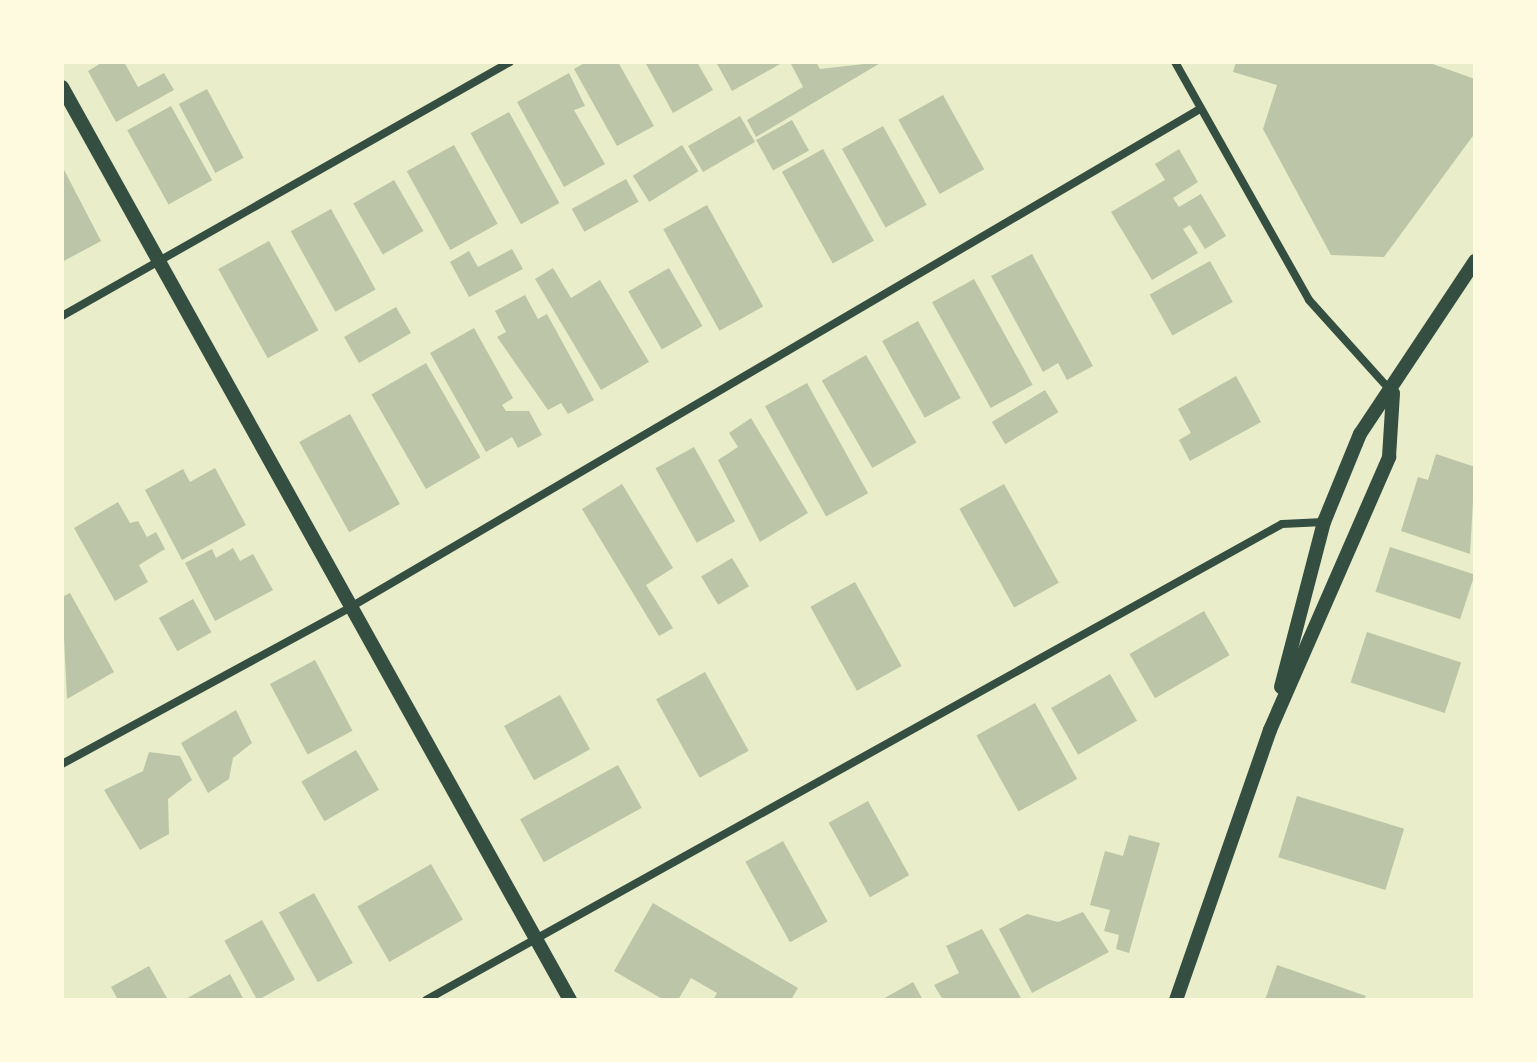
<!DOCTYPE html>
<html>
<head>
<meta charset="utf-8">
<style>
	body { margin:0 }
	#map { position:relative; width:1537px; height:1062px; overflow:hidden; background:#e9edc9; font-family:"Roboto Condensed",sans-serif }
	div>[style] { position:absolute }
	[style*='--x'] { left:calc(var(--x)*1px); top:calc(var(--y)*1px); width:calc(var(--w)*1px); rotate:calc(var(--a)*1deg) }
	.building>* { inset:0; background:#bcc5a7; transform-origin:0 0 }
	.minor>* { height:8px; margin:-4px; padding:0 4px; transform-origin:4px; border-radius:4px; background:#344e41 }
	.tertiary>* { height:14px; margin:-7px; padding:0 7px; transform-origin:7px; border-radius:7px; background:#344e41 }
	span { translate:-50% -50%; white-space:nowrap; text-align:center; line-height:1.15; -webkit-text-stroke:7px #fefae0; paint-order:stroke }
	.frame { position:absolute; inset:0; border:64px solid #fefae0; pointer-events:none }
</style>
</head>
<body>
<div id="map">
	<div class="building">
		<i style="clip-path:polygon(103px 62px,124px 62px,138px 87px,164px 73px,174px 90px,116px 122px,88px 71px)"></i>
		<i style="clip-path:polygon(586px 62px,618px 62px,654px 126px,617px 146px,574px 69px)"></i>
		<i style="clip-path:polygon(645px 62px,697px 62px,713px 90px,673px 113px)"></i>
		<i style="clip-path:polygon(716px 62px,779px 62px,780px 64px,732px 91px)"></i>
		<i style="clip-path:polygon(790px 62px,816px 62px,820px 69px,882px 62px,756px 137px,747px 120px,803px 87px)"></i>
		<i style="clip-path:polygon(1236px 62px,1427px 62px,1475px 79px,1475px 133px,1384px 257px,1331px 255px,1263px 129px,1277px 85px,1233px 72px)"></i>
		<i style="clip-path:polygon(569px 73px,585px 106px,574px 110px,605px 164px,564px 187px,517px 102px)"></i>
		<i style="left:207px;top:89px;width:78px;height:32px;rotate:62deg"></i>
		<i style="left:943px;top:95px;width:85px;height:51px;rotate:61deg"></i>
		<i style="left:171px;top:106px;width:85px;height:50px;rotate:61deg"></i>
		<i style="left:509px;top:112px;width:104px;height:44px;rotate:61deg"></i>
		<i style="left:740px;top:116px;width:30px;height:60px;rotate:60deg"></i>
		<i style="left:792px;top:120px;width:35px;height:41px;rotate:61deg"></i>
		<i style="left:883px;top:126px;width:90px;height:47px;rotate:61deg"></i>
		<i style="left:454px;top:145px;width:90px;height:54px;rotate:61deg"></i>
		<i style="left:682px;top:145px;width:31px;height:58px;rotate:58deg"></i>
		<i style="left:823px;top:149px;width:105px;height:47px;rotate:61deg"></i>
		<i style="clip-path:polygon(1179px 149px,1198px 182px,1173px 198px,1179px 207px,1201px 194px,1226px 236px,1205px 249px,1190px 225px,1183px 229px,1198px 253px,1152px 280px,1111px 212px,1165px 180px,1155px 164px)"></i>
		<i style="clip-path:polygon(62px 166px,101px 241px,62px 262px)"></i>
		<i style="left:626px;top:179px;width:26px;height:62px;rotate:61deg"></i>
		<i style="left:394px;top:180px;width:59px;height:47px;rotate:60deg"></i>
		<i style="left:707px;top:205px;width:116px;height:50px;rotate:61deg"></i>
		<i style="left:331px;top:209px;width:92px;height:46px;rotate:61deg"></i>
		<i style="left:269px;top:241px;width:102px;height:58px;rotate:61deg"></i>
		<i style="clip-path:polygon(512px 249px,523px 269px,469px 297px,450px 262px,469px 251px,478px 267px)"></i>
		<i style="clip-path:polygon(1032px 254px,1093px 366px,1067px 380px,1058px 363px,1043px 372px,991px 276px)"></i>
		<i style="left:1210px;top:261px;width:47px;height:69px;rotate:61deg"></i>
		<i style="clip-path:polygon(553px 268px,571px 298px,600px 280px,649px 362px,601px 390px,535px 279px)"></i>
		<i style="left:669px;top:268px;width:67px;height:47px;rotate:60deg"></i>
		<i style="left:974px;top:279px;width:121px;height:48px;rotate:61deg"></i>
		<i style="clip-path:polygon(525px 295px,538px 319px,547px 314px,594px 400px,568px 414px,561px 403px,548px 410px,497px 337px,506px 332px,495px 311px)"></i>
		<i style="left:396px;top:307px;width:30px;height:60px;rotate:60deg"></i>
		<i style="left:918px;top:321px;width:88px;height:41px;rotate:61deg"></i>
		<i style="clip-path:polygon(474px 328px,513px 398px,502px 405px,506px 411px,529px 411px,542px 435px,518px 448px,512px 437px,486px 452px,430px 353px)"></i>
		<i style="left:866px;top:355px;width:101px;height:51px;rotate:60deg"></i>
		<i style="left:426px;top:363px;width:109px;height:63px;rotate:60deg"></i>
		<i style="clip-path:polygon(1236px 376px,1261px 422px,1190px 461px,1179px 440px,1191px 433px,1178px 409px)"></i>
		<i style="left:807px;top:383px;width:126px;height:48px;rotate:61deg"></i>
		<i style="left:1045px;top:390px;width:26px;height:62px;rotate:59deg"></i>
		<i style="left:350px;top:414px;width:103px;height:58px;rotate:61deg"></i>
		<i style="clip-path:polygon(751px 418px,808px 513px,760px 542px,718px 460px,738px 447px,729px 433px)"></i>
		<i style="left:694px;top:447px;width:85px;height:44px;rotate:61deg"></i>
		<i style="clip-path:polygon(1436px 454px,1475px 467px,1470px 554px,1401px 531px,1418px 477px,1428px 480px)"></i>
		<i style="clip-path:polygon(215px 468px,246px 525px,182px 560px,145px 490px,183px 469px,190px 482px)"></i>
		<i style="clip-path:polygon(622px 484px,673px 568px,646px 585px,673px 628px,659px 636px,582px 509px)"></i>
		<i style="left:1004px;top:484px;width:113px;height:51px;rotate:61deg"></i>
		<i style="clip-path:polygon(118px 502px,130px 523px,138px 521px,147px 537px,156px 532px,165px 549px,139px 565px,148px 582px,115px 601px,74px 528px)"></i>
		<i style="left:1390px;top:547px;width:89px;height:47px;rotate:18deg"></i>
		<i style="clip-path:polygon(233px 548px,240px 561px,253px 554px,273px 590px,215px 621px,185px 563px,212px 549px,216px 558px)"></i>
		<i style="left:732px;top:558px;width:33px;height:36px;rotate:59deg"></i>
		<i style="left:855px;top:582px;width:96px;height:51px;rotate:61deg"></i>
		<i style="clip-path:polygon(70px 593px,114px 672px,67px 699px,62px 597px)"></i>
		<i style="left:193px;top:599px;width:38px;height:39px;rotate:61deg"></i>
		<i style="left:1204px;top:611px;width:51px;height:86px;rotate:60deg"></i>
		<i style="left:1367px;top:632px;width:99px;height:53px;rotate:18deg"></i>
		<i style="left:315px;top:660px;width:80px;height:51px;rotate:62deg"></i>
		<i style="left:705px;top:672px;width:90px;height:56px;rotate:61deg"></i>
		<i style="left:1110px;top:674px;width:54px;height:68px;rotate:60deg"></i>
		<i style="left:560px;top:695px;width:62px;height:64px;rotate:61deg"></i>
		<i style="left:1035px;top:703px;width:87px;height:67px;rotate:61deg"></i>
		<i style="clip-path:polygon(236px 710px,252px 743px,233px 758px,229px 779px,208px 793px,181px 743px)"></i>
		<i style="left:356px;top:750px;width:46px;height:63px;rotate:60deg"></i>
		<i style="clip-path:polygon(149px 752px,180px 756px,192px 780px,168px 799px,169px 834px,140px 850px,104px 790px,143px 771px)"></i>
		<i style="left:618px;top:765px;width:49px;height:112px;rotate:61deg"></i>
		<i style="left:1297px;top:796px;width:112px;height:64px;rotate:17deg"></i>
		<i style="left:868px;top:801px;width:85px;height:45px;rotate:61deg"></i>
		<i style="clip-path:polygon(1129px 835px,1160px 843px,1129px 953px,1116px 949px,1119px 935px,1104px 931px,1110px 910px,1090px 905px,1105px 851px,1123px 856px)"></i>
		<i style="left:783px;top:841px;width:92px;height:43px;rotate:61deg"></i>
		<i style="left:431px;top:864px;width:64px;height:85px;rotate:60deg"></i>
		<i style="left:314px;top:893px;width:80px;height:40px;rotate:61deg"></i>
		<i style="clip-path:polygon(653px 903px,798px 988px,791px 1000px,713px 1000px,717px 993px,691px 978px,678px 1000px,664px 1000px,614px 971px)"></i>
		<i style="clip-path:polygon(1083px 912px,1109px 952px,1032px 993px,999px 929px,1027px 914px,1058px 922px)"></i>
		<i style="left:262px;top:920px;width:68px;height:43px;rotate:61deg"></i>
		<i style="clip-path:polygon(982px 929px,1022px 1000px,943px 1000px,934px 985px,959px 973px,946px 946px)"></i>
		<i style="clip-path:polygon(1277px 965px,1366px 996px,1364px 1000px,1265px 1000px)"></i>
		<i style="clip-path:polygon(149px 966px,168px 1000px,118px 1000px,111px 987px)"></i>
		<i style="clip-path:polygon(230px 974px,244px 1000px,184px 1000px)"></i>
		<i style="clip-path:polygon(913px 982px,923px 1000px,881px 1000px)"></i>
	</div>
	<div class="minor">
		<i style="--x:1175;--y:62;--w:273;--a:60.6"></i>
		<i style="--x:1309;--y:300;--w:122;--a:48"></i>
		<i style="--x:62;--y:316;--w:515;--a:-29.55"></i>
		<i style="--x:62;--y:764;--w:327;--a:-28.5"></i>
		<i style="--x:349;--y:608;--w:984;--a:-30.39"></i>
		<i style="--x:426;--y:1000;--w:979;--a:-29.08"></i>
		<i style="--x:1282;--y:524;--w:42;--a:-2.7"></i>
	</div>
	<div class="tertiary">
		<i style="--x:62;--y:87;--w:1045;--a:60.91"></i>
		<i style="--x:1281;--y:687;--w:171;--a:-75.4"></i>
		<i style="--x:1324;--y:522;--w:95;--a:-67.8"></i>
		<i style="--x:1360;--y:434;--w:208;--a:-56.4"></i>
		<i style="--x:1176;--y:1000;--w:286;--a:-70.8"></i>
		<i style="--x:1270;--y:730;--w:298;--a:-66.4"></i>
		<i style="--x:1389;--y:457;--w:64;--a:-86.4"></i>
	</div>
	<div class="frame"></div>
</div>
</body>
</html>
